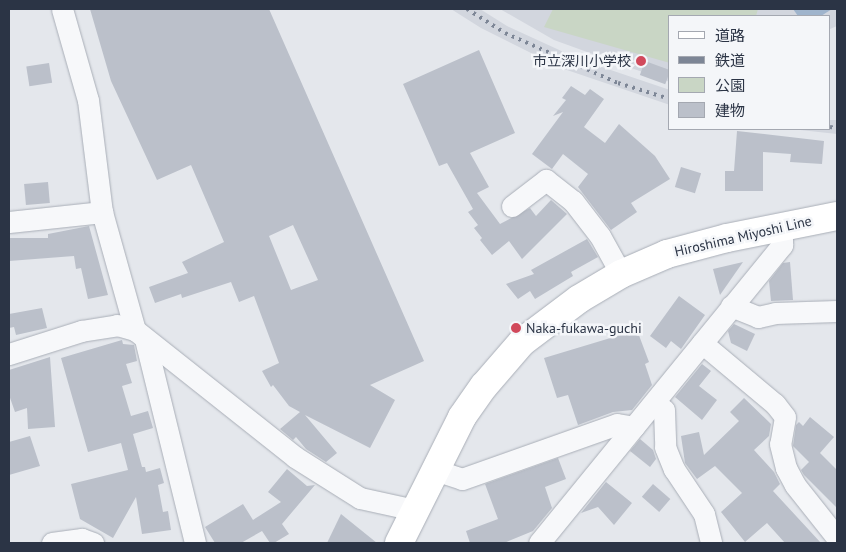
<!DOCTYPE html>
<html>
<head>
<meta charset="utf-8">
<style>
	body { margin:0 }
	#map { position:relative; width:846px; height:552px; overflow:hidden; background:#e4e7ec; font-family:"PT Sans","Noto Sans JP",sans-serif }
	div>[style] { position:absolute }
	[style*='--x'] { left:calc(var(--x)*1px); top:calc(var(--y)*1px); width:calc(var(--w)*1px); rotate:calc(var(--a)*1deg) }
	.built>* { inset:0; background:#d2d6de }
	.green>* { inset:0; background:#c9d6c5 }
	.water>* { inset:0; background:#9fb4cc }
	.building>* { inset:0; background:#bbc0ca; transform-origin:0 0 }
	.roads { filter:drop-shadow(0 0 1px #a9aeb7) drop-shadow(0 0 1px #a9aeb7) }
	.minor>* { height:21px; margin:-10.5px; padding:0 10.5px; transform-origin:10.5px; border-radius:10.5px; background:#f7f8fa }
	.primary>* { height:28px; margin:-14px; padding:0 14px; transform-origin:14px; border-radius:14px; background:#fff }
	.rail>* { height:4px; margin-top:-2px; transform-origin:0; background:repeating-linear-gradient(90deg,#7d8696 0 2.5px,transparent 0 7.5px) }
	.dots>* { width:14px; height:14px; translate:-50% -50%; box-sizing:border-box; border:2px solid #f4f6f9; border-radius:50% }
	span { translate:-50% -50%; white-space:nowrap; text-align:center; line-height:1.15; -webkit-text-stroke:5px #f4f6f9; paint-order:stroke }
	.poi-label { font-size:14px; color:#2b3445 }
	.right { translate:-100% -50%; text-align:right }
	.left { translate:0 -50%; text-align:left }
	.street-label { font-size:14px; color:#2b3445 }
	.frame { position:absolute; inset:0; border:10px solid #2b3445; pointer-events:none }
	.legend { position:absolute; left:668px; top:15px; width:162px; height:115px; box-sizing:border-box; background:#f4f6f9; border:1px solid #a4a8b1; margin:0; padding:6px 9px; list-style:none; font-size:15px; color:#2b3445 }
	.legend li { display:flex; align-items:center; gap:10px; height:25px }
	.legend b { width:25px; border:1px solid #a4a8b1 }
</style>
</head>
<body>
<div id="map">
	<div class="built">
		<i style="clip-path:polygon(451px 9px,480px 9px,507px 26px,581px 60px,670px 90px,670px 105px,561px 68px,481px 28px)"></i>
		<i style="clip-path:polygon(500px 9px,837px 9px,837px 26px,830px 29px,830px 16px,670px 16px,670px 82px,554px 40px)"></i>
		<i style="clip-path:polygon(830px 120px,837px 120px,837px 134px,791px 129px,830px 129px)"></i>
	</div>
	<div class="green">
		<i style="clip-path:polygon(553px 9px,758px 9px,756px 16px,670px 16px,670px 63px,544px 27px)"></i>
	</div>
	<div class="water">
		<i style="clip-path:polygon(793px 9px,832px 9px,821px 16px,798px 16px)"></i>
	</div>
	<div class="building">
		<i style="clip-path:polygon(evenodd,90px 9px,269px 9px,424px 361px,370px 385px,395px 400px,370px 448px,305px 415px,337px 453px,326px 462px,306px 449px,296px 437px,293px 440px,280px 429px,300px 412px,289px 406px,273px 385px,271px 387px,262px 371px,279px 363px,254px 296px,239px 302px,231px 282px,182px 298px,181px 294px,155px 303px,149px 287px,188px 273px,182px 262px,224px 242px,191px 165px,157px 180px,111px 81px,90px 9px,293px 225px,318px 280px,291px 290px,269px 236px,293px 225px)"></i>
		<i style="clip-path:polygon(479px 50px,515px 133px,470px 153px,489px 187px,477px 193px,500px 224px,530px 208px,536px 216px,551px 200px,567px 214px,522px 259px,509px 241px,492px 255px,480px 240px,482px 238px,474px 228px,478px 225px,468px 212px,473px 209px,447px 163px,439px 166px,403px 84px)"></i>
		<i style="left:645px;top:61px;width:27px;height:15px;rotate:20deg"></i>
		<i style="left:49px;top:63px;width:20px;height:23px;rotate:81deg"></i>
		<i style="clip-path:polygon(571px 86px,585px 95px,590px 89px,604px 99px,584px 127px,605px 143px,619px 124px,655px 156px,670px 179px,631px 203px,637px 212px,611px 230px,578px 187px,588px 174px,563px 154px,552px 169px,532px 154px,563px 112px,553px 116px,566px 100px,562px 98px)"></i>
		<i style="clip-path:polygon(737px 131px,824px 141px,822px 164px,790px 162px,791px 154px,763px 152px,763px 191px,725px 191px,725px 171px,734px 171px)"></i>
		<i style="left:681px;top:167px;width:21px;height:21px;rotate:17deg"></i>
		<i style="left:48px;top:182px;width:21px;height:24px;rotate:85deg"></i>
		<i style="clip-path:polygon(89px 226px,108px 295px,88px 299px,81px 268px,76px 269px,74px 256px,9px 261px,9px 238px,48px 238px,48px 234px)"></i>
		<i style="clip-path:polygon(587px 239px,598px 257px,571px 272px,573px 276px,535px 299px,530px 291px,518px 299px,506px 284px,534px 274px,531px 270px)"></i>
		<i style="clip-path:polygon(743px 262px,720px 295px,713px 269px)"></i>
		<i style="clip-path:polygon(790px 262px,793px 300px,771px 301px,769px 281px,783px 263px)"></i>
		<i style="clip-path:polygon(679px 296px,705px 315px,681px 349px,671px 341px,666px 348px,650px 336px)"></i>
		<i style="clip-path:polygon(42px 308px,47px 328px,16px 335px,14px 327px,9px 328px,9px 314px)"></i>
		<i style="clip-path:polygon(734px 324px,755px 334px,747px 351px,731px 343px,728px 331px)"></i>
		<i style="clip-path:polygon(637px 330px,649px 362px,645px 364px,652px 385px,632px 410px,613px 412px,578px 425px,568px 395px,557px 398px,544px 358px)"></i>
		<i style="clip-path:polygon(122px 340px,123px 344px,134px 345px,137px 361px,126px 364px,132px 383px,122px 386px,131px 416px,148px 411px,153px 428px,133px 434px,142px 467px,145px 467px,146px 472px,160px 468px,164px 483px,158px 485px,163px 512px,168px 511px,171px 530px,142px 534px,136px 497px,113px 538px,80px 519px,71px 484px,128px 470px,121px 443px,88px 452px,61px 358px)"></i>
		<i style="clip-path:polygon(50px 357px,55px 427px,28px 429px,27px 408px,15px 412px,9px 395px,9px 370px)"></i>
		<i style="clip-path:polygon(702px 364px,711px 371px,699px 386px,717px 400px,702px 420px,675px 397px)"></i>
		<i style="clip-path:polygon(744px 398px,771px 424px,769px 436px,754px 450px,774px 472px,780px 484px,773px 491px,821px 543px,785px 543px,767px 523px,745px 542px,721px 512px,742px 493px,715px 466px,697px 479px,685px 463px,681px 436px,699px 432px,704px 455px,739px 421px,730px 412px)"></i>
		<i style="clip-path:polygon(810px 417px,834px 437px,820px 453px,837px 470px,837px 508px,804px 475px,801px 470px,809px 462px,793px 446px,796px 425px,799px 422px,803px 426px)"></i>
		<i style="clip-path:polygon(30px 436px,40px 466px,9px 475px,9px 442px)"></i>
		<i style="clip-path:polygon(640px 439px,653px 450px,656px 459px,650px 467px,630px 451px)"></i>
		<i style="clip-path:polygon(558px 458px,566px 479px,545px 487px,552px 508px,533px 531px,504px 543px,470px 543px,466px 531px,498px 519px,485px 484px)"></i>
		<i style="clip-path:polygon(287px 469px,307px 486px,315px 485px,282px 524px,289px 534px,274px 543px,270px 543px,262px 531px,241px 543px,215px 543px,205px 527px,243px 504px,253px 520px,281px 502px,268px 492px)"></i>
		<i style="clip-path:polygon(606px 482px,632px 503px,614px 525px,598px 507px,581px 513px)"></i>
		<i style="left:653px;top:484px;width:23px;height:17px;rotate:41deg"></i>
		<i style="clip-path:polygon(341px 514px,377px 543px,327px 543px)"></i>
	</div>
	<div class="roads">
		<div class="minor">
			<i style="--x:62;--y:9;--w:95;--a:74.1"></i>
			<i style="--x:88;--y:100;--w:113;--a:82.9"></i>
			<i style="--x:102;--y:212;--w:123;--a:74.4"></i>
			<i style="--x:512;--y:206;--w:43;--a:-37.4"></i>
			<i style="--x:546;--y:180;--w:34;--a:38"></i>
			<i style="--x:573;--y:201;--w:44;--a:52.4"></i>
			<i style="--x:600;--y:236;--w:43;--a:61.1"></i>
			<i style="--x:9;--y:222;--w:94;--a:-6.1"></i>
			<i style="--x:731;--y:306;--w:29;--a:22"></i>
			<i style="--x:758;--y:317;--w:17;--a:-13"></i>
			<i style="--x:775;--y:313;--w:62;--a:-1.8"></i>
			<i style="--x:145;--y:339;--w:210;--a:76.2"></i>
			<i style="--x:702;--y:343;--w:95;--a:39.9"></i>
			<i style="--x:775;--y:404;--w:16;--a:52"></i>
			<i style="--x:785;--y:417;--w:27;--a:100"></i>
			<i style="--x:780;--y:444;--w:25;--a:76"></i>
			<i style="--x:786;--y:468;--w:19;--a:62"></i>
			<i style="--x:795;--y:485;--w:68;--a:51.6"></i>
			<i style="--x:9;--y:354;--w:76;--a:-17.7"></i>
			<i style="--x:81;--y:331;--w:36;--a:-9"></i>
			<i style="--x:117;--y:325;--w:19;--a:16"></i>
			<i style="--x:135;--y:330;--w:204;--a:38.4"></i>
			<i style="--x:295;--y:457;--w:77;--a:32.2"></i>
			<i style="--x:360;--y:498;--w:56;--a:12.3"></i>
			<i style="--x:654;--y:403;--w:12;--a:35"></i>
			<i style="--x:664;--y:410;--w:37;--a:88"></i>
			<i style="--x:665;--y:447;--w:24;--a:68"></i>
			<i style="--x:674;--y:469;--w:54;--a:56.3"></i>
			<i style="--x:704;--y:514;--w:30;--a:76"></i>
			<i style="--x:435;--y:470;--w:28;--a:18"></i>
			<i style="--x:462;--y:479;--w:164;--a:-19.5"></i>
			<i style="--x:617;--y:424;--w:17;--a:10"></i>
			<i style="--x:52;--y:543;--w:30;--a:-8"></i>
			<i style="--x:82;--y:539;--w:12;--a:20"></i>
			<i style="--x:539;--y:543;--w:385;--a:-50.8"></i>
			<i style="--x:782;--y:245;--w:18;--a:-90"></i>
		</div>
		<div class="primary">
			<i style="--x:399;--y:543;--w:141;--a:-63.4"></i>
			<i style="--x:462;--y:417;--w:38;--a:-55"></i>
			<i style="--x:484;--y:386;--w:58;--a:-49.2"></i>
			<i style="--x:522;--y:342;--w:71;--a:-37"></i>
			<i style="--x:579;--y:299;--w:49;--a:-30.8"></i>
			<i style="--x:621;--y:274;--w:50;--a:-23.5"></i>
			<i style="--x:667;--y:254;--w:62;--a:-14.9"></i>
			<i style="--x:727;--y:238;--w:112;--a:-11.3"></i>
		</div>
	</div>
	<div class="rail">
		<i style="--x:467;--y:9;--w:45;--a:32.3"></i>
		<i style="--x:505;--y:33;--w:124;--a:23.9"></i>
		<i style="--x:618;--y:83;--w:54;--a:17.1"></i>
		<i style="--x:830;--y:127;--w:7;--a:8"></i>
	</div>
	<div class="dots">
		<i style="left:641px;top:61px;background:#d1495b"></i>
		<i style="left:516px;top:328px;background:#d1495b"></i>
	</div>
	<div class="poi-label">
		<span class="right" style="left:631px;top:61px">市立深川小学校</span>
		<span class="left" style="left:526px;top:328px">Naka-fukawa-guchi</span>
	</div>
	<div class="street-label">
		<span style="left:743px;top:236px;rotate:-13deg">Hiroshima Miyoshi Line</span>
	</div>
	<div class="frame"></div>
	<ul class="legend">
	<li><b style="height:6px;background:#fff"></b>道路</li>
	<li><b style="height:6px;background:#7d8696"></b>鉄道</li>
	<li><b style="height:14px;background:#c9d6c5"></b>公園</li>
	<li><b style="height:14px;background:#bbc0ca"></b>建物</li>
	</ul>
</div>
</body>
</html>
